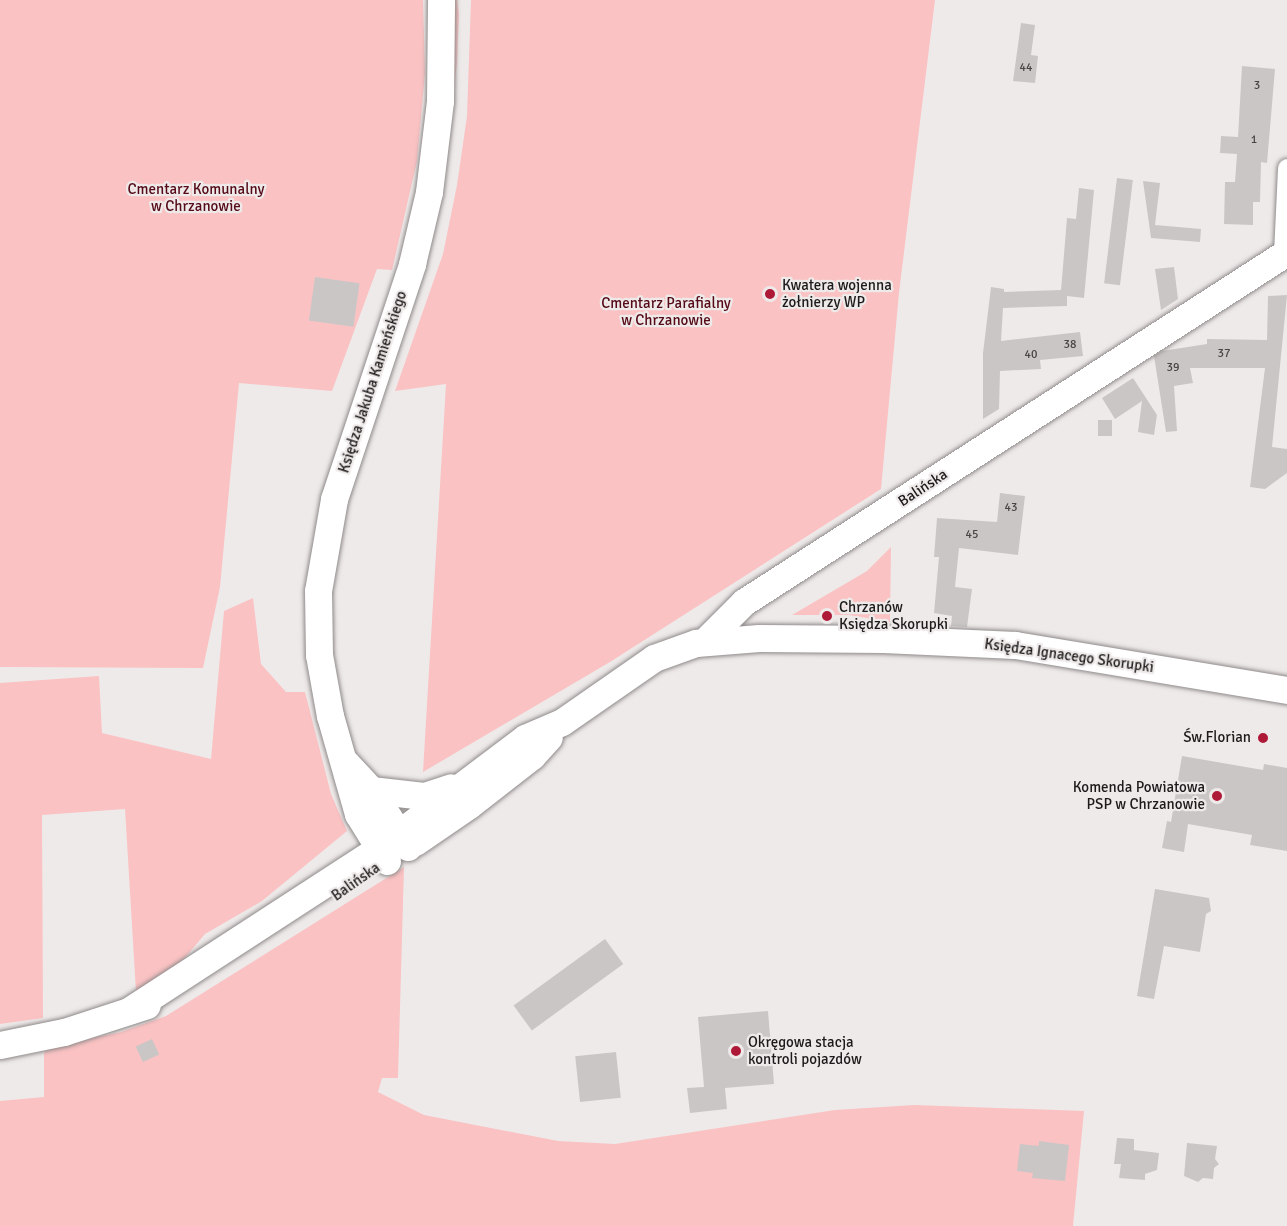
<!DOCTYPE html>
<html>
<head>
<meta charset="utf-8">
<style>
	body { margin:0 }
	#map { position:relative; width:1287px; height:1226px; overflow:hidden; background:#efeaea; font-family:Signika,sans-serif }
	div>[style] { position:absolute }
	[style*='--x'] { left:calc(var(--x)*1px); top:calc(var(--y)*1px); width:calc(var(--w)*1px); rotate:calc(var(--a)*1deg) }
	.green>* { inset:0; background:#fac2c3 }
	.building>* { inset:0; background:#cbc6c6; transform-origin:0 0 }
	.roads { filter:drop-shadow(0 0 2px #8f8a8a) drop-shadow(0 0 2px #8f8a8a) }
	.street>* { height:18px; margin:-9px; padding:0 9px; transform-origin:9px; border-radius:9px; background:#fff }
	.secondary>* { height:27px; margin:-13.5px; padding:0 13.5px; transform-origin:13.5px; border-radius:13.5px; background:#fff }
	.dots>* { width:16px; height:16px; translate:-50% -50%; box-sizing:border-box; border:3px solid #efeaea; border-radius:50% }
	span { translate:-50% -50%; white-space:nowrap; text-align:center; line-height:1.15; -webkit-text-stroke:4.5px #efeaea; paint-order:stroke }
	.number-label { font-size:12px; color:#484545 }
	.number-label span { -webkit-text-stroke-width:0 }
	.park-label { font-size:15px; color:#550a17 }
	.poi-label { font-size:15px; color:#1c1a1a }
	.left { translate:0 -50%; text-align:left }
	.right { translate:-100% -50%; text-align:right }
	.street-label { font-size:15px; color:#1c1a1a }
</style>
</head>
<body>
<div id="map">
	<div class="green">
		<i style="clip-path:polygon(0 0,423px 0,425px 73px,417px 161px,392px 270px,377px 269px,332px 391px,239px 383px,220px 587px,203px 668px,0 667px)"></i>
		<i style="clip-path:polygon(452px 0,457px 0,459px 14px,457px 63px,442px 189px)"></i>
		<i style="clip-path:polygon(471px 0,935px 0,899px 293px,881px 489px,610px 662px,423px 772px,446px 384px,395px 391px,443px 254px,457px 185px,467px 116px)"></i>
		<i style="clip-path:polygon(891px 547px,890px 622px,849px 615px,792px 615px,867px 571px)"></i>
		<i style="clip-path:polygon(253px 598px,261px 664px,286px 692px,305px 692px,331px 794px,347px 831px,262px 901px,205px 934px,184px 959px,136px 992px,125px 809px,42px 815px,43px 1018px,0 1024px,0 683px,99px 676px,102px 733px,211px 759px,224px 611px)"></i>
		<i style="clip-path:polygon(404px 867px,398px 1078px,382px 1078px,378px 1092px,424px 1115px,558px 1141px,615px 1144px,835px 1110px,914px 1105px,1084px 1111px,1073px 1226px,0 1226px,0 1101px,44px 1097px,44px 1053px,49px 1047px,121px 1032px,166px 1016px)"></i>
	</div>
	<div class="building">
		<i style="clip-path:polygon(1021px 23px,1035px 25px,1031px 55px,1038px 56px,1035px 83px,1013px 81px)"></i>
		<i style="clip-path:polygon(1242px 66px,1275px 69px,1267px 163px,1261px 162px,1260px 202px,1253px 202px,1253px 225px,1224px 224px,1225px 182px,1235px 182px,1237px 154px,1220px 153px,1221px 136px,1238px 137px)"></i>
		<i style="left:1117px;top:178px;width:16px;height:106px;rotate:7deg"></i>
		<i style="clip-path:polygon(1143px 181px,1160px 183px,1155px 225px,1201px 229px,1200px 242px,1151px 238px)"></i>
		<i style="clip-path:polygon(1079px 188px,1094px 190px,1084px 298px,1067px 296px,1067px 306px,1003px 308px,1001px 341px,1080px 332px,1083px 356px,1040px 360px,1041px 369px,1000px 371px,999px 409px,983px 419px,983px 353px,991px 287px,1004px 289px,1004px 292px,1061px 290px,1067px 218px,1076px 219px)"></i>
		<i style="clip-path:polygon(1174px 267px,1178px 299px,1161px 310px,1155px 269px)"></i>
		<i style="left:315px;top:277px;width:45px;height:44px;rotate:8deg"></i>
		<i style="clip-path:polygon(1287px 295px,1272px 447px,1287px 449px,1287px 473px,1265px 489px,1250px 487px,1265px 368px,1190px 368px,1193px 383px,1174px 386px,1177px 431px,1166px 432px,1154px 356px,1162px 351px,1207px 344px,1207px 339px,1267px 340px,1268px 296px)"></i>
		<i style="clip-path:polygon(1133px 378px,1157px 415px,1154px 435px,1138px 432px,1142px 401px,1115px 419px,1102px 398px)"></i>
		<i style="left:1098px;top:420px;width:14px;height:16px"></i>
		<i style="clip-path:polygon(1000px 493px,1025px 496px,1018px 555px,959px 548px,955px 587px,972px 589px,967px 627px,951px 626px,952px 616px,934px 613px,939px 557px,934px 557px,937px 518px,997px 522px)"></i>
		<i style="clip-path:polygon(1182px 756px,1263px 770px,1264px 764px,1287px 768px,1287px 851px,1250px 845px,1252px 835px,1188px 824px,1184px 852px,1162px 848px,1167px 821px,1171px 822px)"></i>
		<i style="clip-path:polygon(1155px 889px,1209px 898px,1211px 911px,1206px 914px,1200px 952px,1164px 946px,1154px 999px,1137px 996px)"></i>
		<i style="left:605px;top:939px;width:31px;height:113px;rotate:54deg"></i>
		<i style="clip-path:polygon(768px 1011px,774px 1084px,725px 1088px,727px 1109px,690px 1113px,687px 1088px,704px 1087px,698px 1017px)"></i>
		<i style="left:152px;top:1039px;width:17px;height:18px;rotate:65deg"></i>
		<i style="left:616px;top:1052px;width:46px;height:41px;rotate:84deg"></i>
		<i style="clip-path:polygon(1117px 1138px,1134px 1139px,1134px 1150px,1159px 1153px,1157px 1170px,1145px 1174px,1145px 1180px,1119px 1178px,1121px 1164px,1114px 1164px)"></i>
		<i style="clip-path:polygon(1039px 1141px,1069px 1145px,1065px 1181px,1032px 1178px,1033px 1173px,1017px 1171px,1020px 1144px,1039px 1146px)"></i>
		<i style="clip-path:polygon(1187px 1143px,1217px 1146px,1215px 1159px,1219px 1164px,1214px 1168px,1213px 1179px,1203px 1178px,1198px 1182px,1184px 1176px)"></i>
	</div>
	<div class="roads">
		<div class="street">
			<i style="--x:1283;--y:254;--w:86;--a:-87.3"></i>
		</div>
		<div class="secondary">
			<i style="--x:705;--y:641;--w:55;--a:-45"></i>
			<i style="--x:744;--y:602;--w:646;--a:-32.8"></i>
			<i style="--x:345;--y:762;--w:38;--a:47"></i>
			<i style="--x:371;--y:790;--w:68;--a:57"></i>
			<i style="--x:371;--y:790;--w:53;--a:6.5"></i>
			<i style="--x:424;--y:796;--w:28;--a:-18"></i>
			<i style="--x:415;--y:842;--w:65;--a:-34.4"></i>
			<i style="--x:469;--y:805;--w:80;--a:-37.9"></i>
			<i style="--x:532;--y:756;--w:25;--a:-48"></i>
			<i style="--x:387;--y:861;--w:55;--a:-121.7"></i>
			<i style="--x:358;--y:814;--w:102;--a:-105.9"></i>
			<i style="--x:330;--y:716;--w:62;--a:-100.2"></i>
			<i style="--x:319;--y:655;--w:64;--a:-90.9"></i>
			<i style="--x:318;--y:591;--w:93;--a:-80.1"></i>
			<i style="--x:334;--y:499;--w:248;--a:-71.6"></i>
			<i style="--x:412;--y:264;--w:74;--a:-76.7"></i>
			<i style="--x:429;--y:192;--w:92;--a:-83.1"></i>
			<i style="--x:440;--y:101;--w:101;--a:-89.4"></i>
			<i style="--x:130;--y:1010;--w:297;--a:-33"></i>
			<i style="--x:379;--y:848;--w:183;--a:-37"></i>
			<i style="--x:525;--y:738;--w:40;--a:-23.4"></i>
			<i style="--x:562;--y:722;--w:112;--a:-34.8"></i>
			<i style="--x:654;--y:658;--w:45;--a:-19.7"></i>
			<i style="--x:696;--y:643;--w:63;--a:-4.5"></i>
			<i style="--x:759;--y:638;--w:124;--a:0.5"></i>
			<i style="--x:883;--y:639;--w:132;--a:2.6"></i>
			<i style="--x:1015;--y:645;--w:276;--a:9.4"></i>
			<i style="--x:0;--y:1045;--w:65;--a:-11.5"></i>
			<i style="--x:64;--y:1032;--w:87;--a:-18"></i>
		</div>
	</div>
	<div class="dots">
		<i style="left:770px;top:294px;background:#ae1937"></i>
		<i style="left:827px;top:616px;background:#ae1937"></i>
		<i style="left:1263px;top:738px;background:#ae1937"></i>
		<i style="left:1217px;top:796px;background:#ae1937"></i>
		<i style="left:736px;top:1051px;background:#ae1937"></i>
	</div>
	<div class="number-label">
		<span style="left:1026px;top:68px">44</span>
		<span style="left:1257px;top:86px">3</span>
		<span style="left:1254px;top:140px">1</span>
		<span style="left:1070px;top:345px">38</span>
		<span style="left:1224px;top:354px">37</span>
		<span style="left:1031px;top:355px">40</span>
		<span style="left:1173px;top:368px">39</span>
		<span style="left:1011px;top:508px">43</span>
		<span style="left:972px;top:535px">45</span>
	</div>
	<div class="park-label">
		<span style="left:196px;top:198px">Cmentarz Komunalny<br>w Chrzanowie</span>
		<span style="left:666px;top:312px">Cmentarz Parafialny<br>w Chrzanowie</span>
	</div>
	<div class="poi-label">
		<span class="left" style="left:782px;top:294px">Kwatera wojenna<br>żołnierzy WP</span>
		<span class="left" style="left:839px;top:616px">Chrzanów<br>Księdza Skorupki</span>
		<span class="right" style="left:1251px;top:738px">Św.Florian</span>
		<span class="right" style="left:1205px;top:796px">Komenda Powiatowa<br>PSP w Chrzanowie</span>
		<span class="left" style="left:748px;top:1051px">Okręgowa stacja<br>kontroli pojazdów</span>
	</div>
	<div class="street-label">
		<span style="left:373px;top:382px;rotate:-72deg">Księdza Jakuba Kamieńskiego</span>
		<span style="left:923px;top:488px;rotate:-33deg">Balińska</span>
		<span style="left:1069px;top:656px;rotate:8deg">Księdza Ignacego Skorupki</span>
		<span style="left:356px;top:882px;rotate:-35deg">Balińska</span>
	</div>
</div>
</body>
</html>
